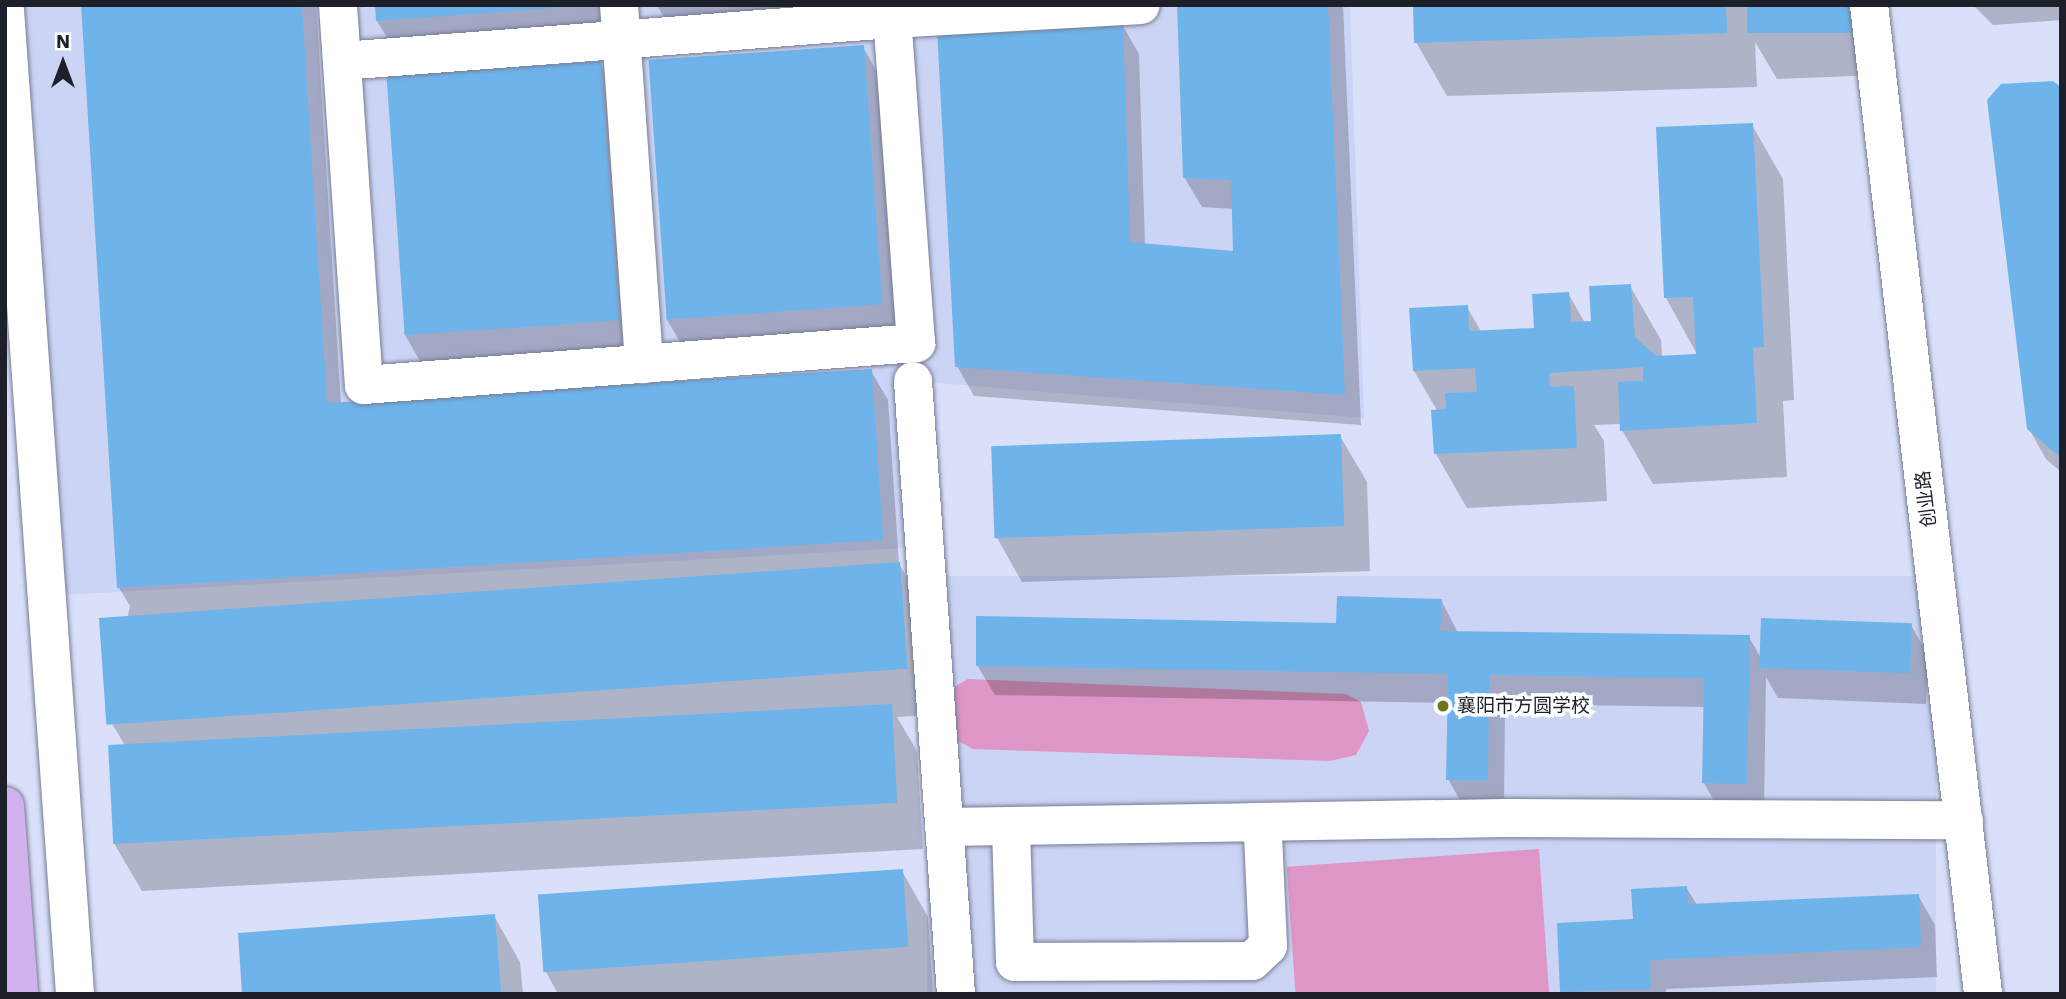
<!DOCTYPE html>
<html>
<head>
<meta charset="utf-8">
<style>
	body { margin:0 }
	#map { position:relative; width:2066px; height:999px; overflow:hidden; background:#dae0fa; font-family:"Work Sans","Noto Sans SC",sans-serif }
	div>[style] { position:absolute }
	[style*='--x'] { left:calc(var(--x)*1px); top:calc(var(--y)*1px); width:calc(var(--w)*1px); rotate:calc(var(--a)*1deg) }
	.built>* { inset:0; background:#ccd4f5; transform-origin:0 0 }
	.green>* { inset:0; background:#dd96c5; transform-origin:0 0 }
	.shadow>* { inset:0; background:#0003 }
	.building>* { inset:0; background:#6eb4eb; transform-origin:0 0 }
	.roads { filter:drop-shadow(0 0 2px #777d94) drop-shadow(0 0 2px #777d94) }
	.minor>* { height:38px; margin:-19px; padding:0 19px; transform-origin:19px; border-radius:19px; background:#fff }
	.major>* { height:38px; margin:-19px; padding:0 19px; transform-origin:19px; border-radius:19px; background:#d1b2ec }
	.dots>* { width:19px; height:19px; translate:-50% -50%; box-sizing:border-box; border:4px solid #fff; border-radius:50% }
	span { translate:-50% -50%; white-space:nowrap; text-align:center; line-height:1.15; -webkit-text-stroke:7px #fff; paint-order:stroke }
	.street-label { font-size:19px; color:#1e2029 }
	.poi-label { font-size:19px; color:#1e2029 }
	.left { translate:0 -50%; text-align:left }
	.frame { position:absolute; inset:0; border:7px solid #1e2029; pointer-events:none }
	.north { position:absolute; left:28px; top:28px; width:70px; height:70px; -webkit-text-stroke:5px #fff; paint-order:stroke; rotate:0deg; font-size:19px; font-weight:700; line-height:28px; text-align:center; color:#1e2029 }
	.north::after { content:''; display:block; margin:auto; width:24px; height:32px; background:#1e2029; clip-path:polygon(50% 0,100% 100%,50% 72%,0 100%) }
</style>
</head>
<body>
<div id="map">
	<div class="built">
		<i style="clip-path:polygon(5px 5px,1350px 5px,1364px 418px,914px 381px,924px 547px,46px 596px)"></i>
		<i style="left:927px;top:576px;width:1009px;height:419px"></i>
	</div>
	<div class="green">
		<i style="clip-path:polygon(968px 679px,1346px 694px,1361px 702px,1369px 731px,1356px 755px,1330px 761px,973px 749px,947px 735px,943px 702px,956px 686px)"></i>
		<i style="left:1539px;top:849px;width:145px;height:253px;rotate:86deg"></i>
	</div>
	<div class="shadow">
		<i style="clip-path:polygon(82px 5px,316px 5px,341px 404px,871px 371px,888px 400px,899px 564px,926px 609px,932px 715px,897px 717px,917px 751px,923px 849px,142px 891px,115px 845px,126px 747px,105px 712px,130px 606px,119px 588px)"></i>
		<i style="clip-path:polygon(376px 5px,607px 5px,609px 35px,395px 51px,377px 21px)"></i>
		<i style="clip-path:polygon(657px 5px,885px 5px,670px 28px)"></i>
		<i style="clip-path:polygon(1179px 5px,1343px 5px,1361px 425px,974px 396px,957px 366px,1122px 24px,1139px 54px,1145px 245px,1235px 253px,1234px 209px,1202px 207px,1184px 177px)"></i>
		<i style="clip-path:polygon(1415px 5px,1745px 5px,1750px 13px,1875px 5px,1878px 75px,1777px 79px,1755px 42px,1757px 87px,1447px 96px,1416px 42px)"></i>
		<i style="clip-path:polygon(1973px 5px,2061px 5px,2061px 20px,1993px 25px)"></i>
		<i style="clip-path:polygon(863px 47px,880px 77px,896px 334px,683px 347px,666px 318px)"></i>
		<i style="clip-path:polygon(600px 63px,618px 93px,633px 350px,421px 363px,404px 333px)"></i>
		<i style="clip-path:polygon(2061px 89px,2061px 472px,2046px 459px,2029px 429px)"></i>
		<i style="clip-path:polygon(1752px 125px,1783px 179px,1794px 400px,1783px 401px,1787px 477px,1653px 484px,1622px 430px,1621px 424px,1594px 425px,1604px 441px,1607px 501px,1467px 508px,1436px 454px,1438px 412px,1414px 371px,1467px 307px,1482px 333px,1535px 330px,1568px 293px,1585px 323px,1592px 323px,1630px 286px,1661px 340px,1662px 357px,1698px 356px,1666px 298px)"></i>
		<i style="clip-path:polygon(1340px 436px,1367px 482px,1370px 571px,1022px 582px,996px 536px)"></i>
		<i style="clip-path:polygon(1441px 600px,1458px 633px,1749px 637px,1761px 658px,1911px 625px,1928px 655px,1926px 704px,1778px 698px,1766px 677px,1764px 813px,1721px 813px,1704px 783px,1705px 707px,1505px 704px,1504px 809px,1465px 809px,1448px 779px,1450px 703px,995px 695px,977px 665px,1338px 625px)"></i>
		<i style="clip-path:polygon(902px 871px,928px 917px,933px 992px,558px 994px,545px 970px)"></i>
		<i style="clip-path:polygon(1686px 887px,1697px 905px,1918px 895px,1935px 925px,1937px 977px,1666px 989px,1666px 994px,1563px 994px,1634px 921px)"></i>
		<i style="clip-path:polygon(494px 916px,520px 962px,523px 994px,244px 994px)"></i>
	</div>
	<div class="building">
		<i style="clip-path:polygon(81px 5px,302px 5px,327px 403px,872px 369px,883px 540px,117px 588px)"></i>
		<i style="clip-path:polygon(375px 5px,567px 5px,567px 7px,376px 21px)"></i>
		<i style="clip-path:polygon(1177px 5px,1328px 5px,1345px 395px,955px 367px,937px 29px,1123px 22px,1130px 242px,1233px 251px,1231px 180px,1183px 178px)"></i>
		<i style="clip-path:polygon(1413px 5px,1726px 5px,1727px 33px,1414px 43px)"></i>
		<i style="left:1747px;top:5px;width:105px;height:28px"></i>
		<i style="left:864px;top:45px;width:260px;height:216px;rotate:86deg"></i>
		<i style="left:601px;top:61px;width:260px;height:215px;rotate:86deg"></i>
		<i style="clip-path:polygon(2053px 81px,2061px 87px,2061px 458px,2027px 429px,1987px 100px,2001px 84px)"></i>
		<i style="clip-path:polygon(1753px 123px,1764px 347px,1753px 348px,1757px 423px,1620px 431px,1618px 382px,1643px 381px,1643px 367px,1549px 373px,1550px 387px,1574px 386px,1577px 448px,1434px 454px,1431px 410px,1446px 409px,1445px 393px,1477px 392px,1475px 368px,1413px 371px,1409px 308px,1468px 305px,1469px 331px,1534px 328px,1532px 294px,1569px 292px,1571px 322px,1591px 321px,1589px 286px,1631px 284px,1635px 337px,1656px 356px,1696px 354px,1693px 297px,1664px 298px,1656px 127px)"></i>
		<i style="left:1341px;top:434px;width:92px;height:350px;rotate:88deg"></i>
		<i style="left:900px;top:562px;width:107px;height:803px;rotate:86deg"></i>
		<i style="clip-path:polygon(1337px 596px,1442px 599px,1440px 631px,1750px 635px,1747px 784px,1702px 783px,1704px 678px,1489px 675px,1488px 780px,1446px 780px,1448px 674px,976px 666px,976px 616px,1336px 623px)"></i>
		<i style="left:1761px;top:618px;width:151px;height:50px;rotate:2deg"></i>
		<i style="left:892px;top:704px;width:99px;height:785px;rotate:87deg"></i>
		<i style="left:903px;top:869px;width:78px;height:366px;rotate:86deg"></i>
		<i style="clip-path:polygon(1687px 886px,1688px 904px,1919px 894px,1921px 947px,1650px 960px,1651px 989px,1560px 992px,1557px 923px,1633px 919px,1631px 889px)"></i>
		<i style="clip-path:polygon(495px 914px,501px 992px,242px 994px,238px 933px)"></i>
	</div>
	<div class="roads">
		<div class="minor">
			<i style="--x:338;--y:5;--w:381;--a:86.1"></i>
			<i style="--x:364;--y:385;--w:554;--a:-4.35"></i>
			<i style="--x:916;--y:343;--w:339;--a:-94.2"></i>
			<i style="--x:619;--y:5;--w:360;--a:86"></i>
			<i style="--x:1869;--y:5;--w:996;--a:83.42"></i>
			<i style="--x:5;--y:10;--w:986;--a:85.93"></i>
			<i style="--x:342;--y:61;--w:552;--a:-4.37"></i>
			<i style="--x:892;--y:19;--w:249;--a:-3.2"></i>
			<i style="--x:913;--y:381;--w:615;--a:85.99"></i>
			<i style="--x:1252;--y:822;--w:254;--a:-0.9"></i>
			<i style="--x:1506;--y:818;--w:458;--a:0.3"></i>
			<i style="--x:944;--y:827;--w:308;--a:-0.9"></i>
			<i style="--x:1252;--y:822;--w:17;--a:50"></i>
			<i style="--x:1263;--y:835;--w:111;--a:87.4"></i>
			<i style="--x:1268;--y:946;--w:22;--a:137"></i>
			<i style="--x:1252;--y:961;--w:237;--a:179.8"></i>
			<i style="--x:1015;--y:962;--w:135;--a:-91.7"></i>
		</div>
		<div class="major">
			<i style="--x:5;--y:806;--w:189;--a:85.7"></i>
		</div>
	</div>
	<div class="dots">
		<i style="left:1443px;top:706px;background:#6d751f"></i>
	</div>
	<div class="street-label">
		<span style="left:1926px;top:499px;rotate:-97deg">创业路</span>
	</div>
	<div class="poi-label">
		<span class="left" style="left:1457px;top:706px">襄阳市方圆学校</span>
	</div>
	<div class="frame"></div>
	<div class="north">N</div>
</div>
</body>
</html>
